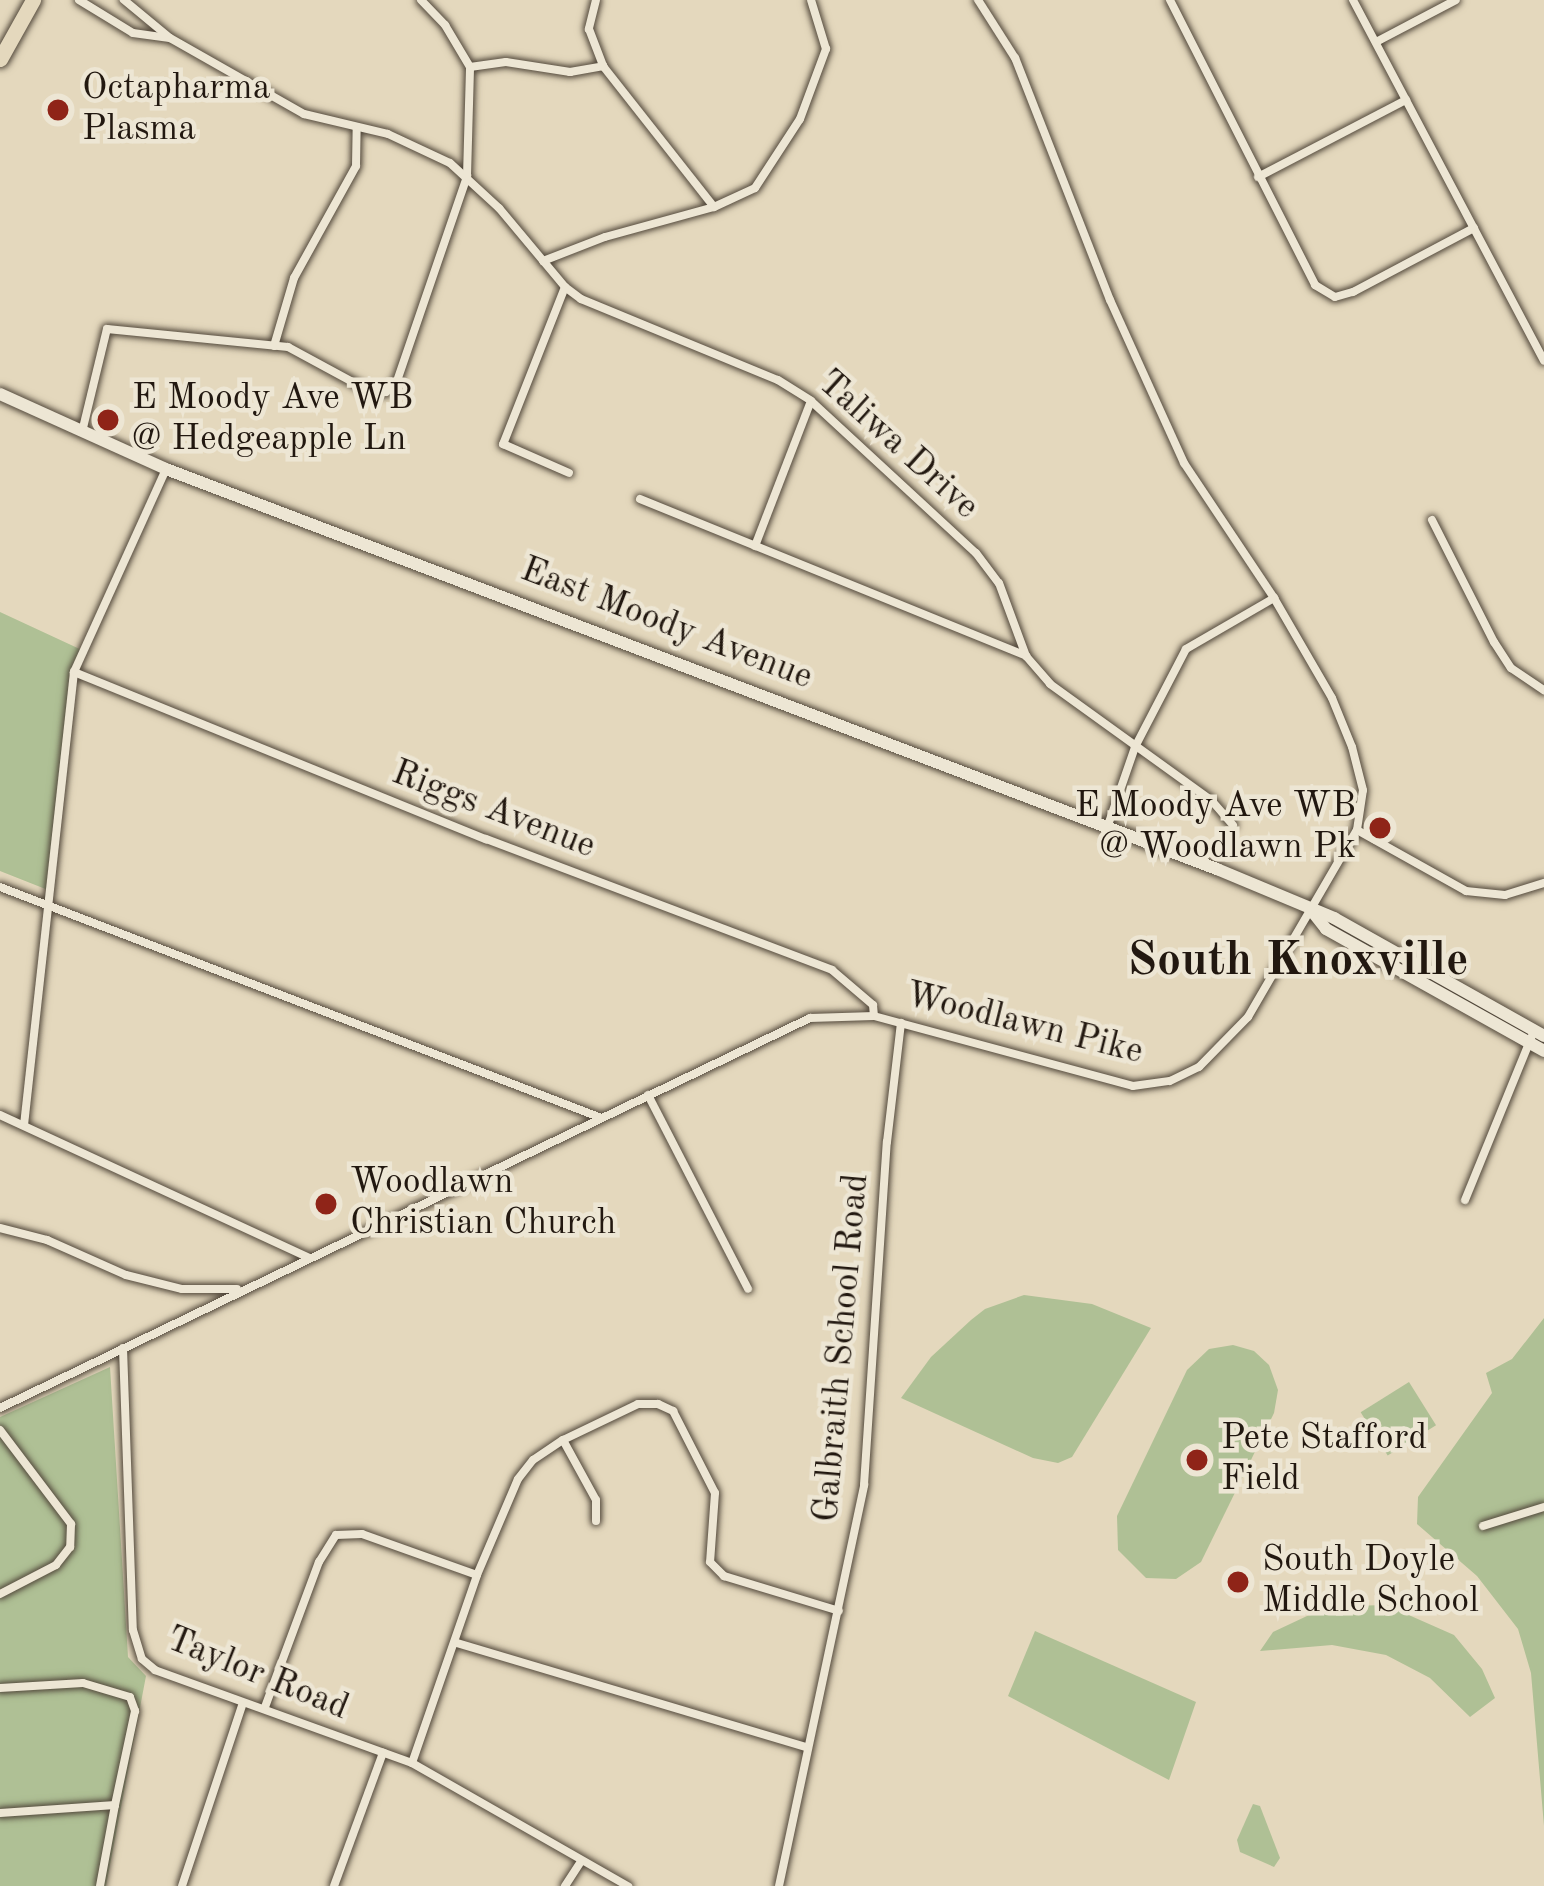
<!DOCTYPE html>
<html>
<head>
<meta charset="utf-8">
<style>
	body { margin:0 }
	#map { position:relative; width:1544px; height:1886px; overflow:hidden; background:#e4d8bd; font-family:"Old Standard TT",serif }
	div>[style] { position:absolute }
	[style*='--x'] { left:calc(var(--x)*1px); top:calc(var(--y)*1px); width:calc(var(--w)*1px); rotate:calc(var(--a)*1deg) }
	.green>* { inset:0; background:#afc095; transform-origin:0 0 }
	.roads { filter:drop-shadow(0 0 3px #52483b) drop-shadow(0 0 3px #52483b) }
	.street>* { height:8px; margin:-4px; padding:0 4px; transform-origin:4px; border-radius:4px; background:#ede6d4 }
	.secondary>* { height:12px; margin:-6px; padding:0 6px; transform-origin:6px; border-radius:6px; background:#ede6d4 }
	.highway>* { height:15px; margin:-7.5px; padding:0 7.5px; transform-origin:7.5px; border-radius:7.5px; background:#e4d8bd }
	.dots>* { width:33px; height:33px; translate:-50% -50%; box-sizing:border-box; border:6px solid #ede6d4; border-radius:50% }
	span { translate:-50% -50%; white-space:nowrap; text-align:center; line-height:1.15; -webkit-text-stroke:9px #ede6d4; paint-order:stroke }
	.poi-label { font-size:36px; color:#221810 }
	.left { translate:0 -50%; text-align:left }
	.right { translate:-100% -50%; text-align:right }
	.street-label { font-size:36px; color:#221810 }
	.district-label { font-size:48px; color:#221810; font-weight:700 }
</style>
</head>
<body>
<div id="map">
	<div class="green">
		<i style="clip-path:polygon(0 612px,84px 651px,74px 672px,53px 892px,0 871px)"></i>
		<i style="clip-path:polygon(1024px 1295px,1092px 1304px,1151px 1328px,1072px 1457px,1058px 1463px,1033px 1458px,901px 1398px,931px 1357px,971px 1320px,985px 1309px)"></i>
		<i style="clip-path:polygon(1544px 1318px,1544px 1826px,1531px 1673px,1518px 1629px,1477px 1576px,1417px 1524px,1418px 1497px,1492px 1393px,1486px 1373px,1512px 1359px)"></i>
		<i style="clip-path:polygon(1233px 1345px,1254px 1351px,1269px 1365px,1278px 1390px,1274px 1413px,1201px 1562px,1176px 1579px,1146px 1578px,1118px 1550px,1117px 1516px,1187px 1370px,1209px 1349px)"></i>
		<i style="clip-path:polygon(110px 1367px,128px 1657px,146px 1676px,106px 1886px,0 1886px,0 1417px)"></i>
		<i style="left:1409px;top:1382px;width:51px;height:57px;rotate:58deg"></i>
		<i style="clip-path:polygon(1386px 1605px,1454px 1635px,1482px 1669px,1495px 1698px,1470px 1717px,1430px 1678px,1386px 1655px,1332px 1645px,1260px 1651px,1273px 1632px,1307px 1616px,1349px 1606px)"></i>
		<i style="clip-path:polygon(1035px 1631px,1196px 1702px,1169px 1780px,1008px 1696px)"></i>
		<i style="clip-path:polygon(1253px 1804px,1260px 1806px,1280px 1858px,1274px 1867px,1240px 1852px,1237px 1840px)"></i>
	</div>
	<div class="roads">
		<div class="street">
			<i style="--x:79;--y:0;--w:63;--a:31.4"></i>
			<i style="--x:133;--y:33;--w:37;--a:8"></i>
			<i style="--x:170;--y:38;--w:60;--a:-140.4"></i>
			<i style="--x:421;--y:0;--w:35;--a:46"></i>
			<i style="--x:445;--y:25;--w:49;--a:59.2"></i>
			<i style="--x:596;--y:0;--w:30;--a:104"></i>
			<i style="--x:589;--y:29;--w:40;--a:69"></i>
			<i style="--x:603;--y:66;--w:179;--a:51.8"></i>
			<i style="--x:1170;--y:0;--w:320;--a:63"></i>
			<i style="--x:1315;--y:285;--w:23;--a:31"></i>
			<i style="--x:1335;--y:297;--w:19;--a:-16"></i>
			<i style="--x:1353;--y:292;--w:137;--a:-27.9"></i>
			<i style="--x:1353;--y:0;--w:408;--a:62.1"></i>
			<i style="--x:170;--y:38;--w:154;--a:29.6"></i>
			<i style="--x:304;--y:114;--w:86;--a:13.4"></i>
			<i style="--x:388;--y:134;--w:68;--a:25.1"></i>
			<i style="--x:450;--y:163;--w:67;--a:42.6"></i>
			<i style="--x:499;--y:208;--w:103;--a:50.1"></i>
			<i style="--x:565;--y:287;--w:20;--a:37"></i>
			<i style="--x:581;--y:299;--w:213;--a:22.4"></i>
			<i style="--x:778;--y:380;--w:39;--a:32"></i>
			<i style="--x:811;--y:401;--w:224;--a:42.7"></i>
			<i style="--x:976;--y:553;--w:38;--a:53"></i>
			<i style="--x:999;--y:583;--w:78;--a:69.7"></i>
			<i style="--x:1026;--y:656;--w:37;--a:49"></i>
			<i style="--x:1050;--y:684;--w:200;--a:35.8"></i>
			<i style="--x:1212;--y:801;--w:32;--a:49"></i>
			<i style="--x:1376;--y:42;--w:90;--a:-27.7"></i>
			<i style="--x:470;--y:67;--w:36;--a:-8"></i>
			<i style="--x:506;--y:62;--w:65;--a:8.9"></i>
			<i style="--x:570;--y:72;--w:34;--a:-10"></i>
			<i style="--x:1258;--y:177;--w:167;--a:-27.5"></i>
			<i style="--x:543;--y:261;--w:66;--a:-21.2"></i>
			<i style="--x:605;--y:237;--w:113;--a:-15.4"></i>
			<i style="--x:714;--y:207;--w:45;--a:-24.9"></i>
			<i style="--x:755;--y:188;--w:82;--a:-56.9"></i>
			<i style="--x:800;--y:119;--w:75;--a:-69.6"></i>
			<i style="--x:826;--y:49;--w:51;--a:-107"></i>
			<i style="--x:565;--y:287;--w:169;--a:111.5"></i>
			<i style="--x:503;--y:444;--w:72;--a:23.7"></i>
			<i style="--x:274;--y:346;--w:71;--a:-73.6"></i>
			<i style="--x:294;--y:278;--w:128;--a:-61"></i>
			<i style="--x:356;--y:166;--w:39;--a:-89"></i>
			<i style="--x:82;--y:432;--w:106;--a:-76.4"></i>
			<i style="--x:107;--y:329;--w:182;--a:5.7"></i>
			<i style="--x:288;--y:347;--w:94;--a:28.5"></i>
			<i style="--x:371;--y:392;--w:15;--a:0"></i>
			<i style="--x:386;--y:392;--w:16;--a:-45"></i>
			<i style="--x:397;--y:381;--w:217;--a:-71.1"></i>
			<i style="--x:467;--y:176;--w:109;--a:-88.4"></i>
			<i style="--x:640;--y:499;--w:417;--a:22.1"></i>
			<i style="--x:1432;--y:520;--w:137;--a:63.1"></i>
			<i style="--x:1494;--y:642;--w:31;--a:57"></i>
			<i style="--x:1511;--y:668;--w:40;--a:34"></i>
			<i style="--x:755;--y:546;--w:155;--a:-68.9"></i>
			<i style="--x:74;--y:672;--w:445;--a:22.1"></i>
			<i style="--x:486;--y:839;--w:370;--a:20.7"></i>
			<i style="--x:832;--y:970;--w:54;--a:40.5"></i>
			<i style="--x:873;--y:1005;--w:11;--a:85"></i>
			<i style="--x:1107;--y:828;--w:86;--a:-70.9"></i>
			<i style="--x:1135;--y:747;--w:110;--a:-62.5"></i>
			<i style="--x:1186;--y:649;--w:102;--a:-30.1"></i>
			<i style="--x:1357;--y:830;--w:125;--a:29.2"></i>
			<i style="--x:1466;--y:891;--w:39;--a:6"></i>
			<i style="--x:1505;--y:895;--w:41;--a:-17.1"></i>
			<i style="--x:0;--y:887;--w:642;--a:21.01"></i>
			<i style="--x:648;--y:1095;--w:218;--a:62.7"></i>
			<i style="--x:0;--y:1115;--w:340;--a:24.8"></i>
			<i style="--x:24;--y:1125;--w:456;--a:-83.7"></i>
			<i style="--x:74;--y:672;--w:223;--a:-65.6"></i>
			<i style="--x:1465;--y:1200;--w:183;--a:-67.8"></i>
			<i style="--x:0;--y:1228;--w:49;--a:14.3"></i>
			<i style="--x:47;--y:1240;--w:86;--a:23.9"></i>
			<i style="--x:126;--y:1275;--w:58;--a:14"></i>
			<i style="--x:182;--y:1289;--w:55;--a:0"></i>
			<i style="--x:123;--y:1348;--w:282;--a:88"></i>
			<i style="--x:133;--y:1630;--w:30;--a:73"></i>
			<i style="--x:142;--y:1659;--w:17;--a:40"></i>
			<i style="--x:155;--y:1670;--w:273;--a:19.9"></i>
			<i style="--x:412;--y:1763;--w:249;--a:29.7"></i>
			<i style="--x:0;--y:1408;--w:899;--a:-25.71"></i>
			<i style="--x:810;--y:1018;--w:64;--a:-1.8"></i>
			<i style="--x:874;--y:1016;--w:268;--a:15.1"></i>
			<i style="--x:1133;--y:1086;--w:37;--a:-8"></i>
			<i style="--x:1170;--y:1081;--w:32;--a:-26"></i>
			<i style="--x:1199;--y:1067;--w:70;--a:-45.6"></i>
			<i style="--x:1248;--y:1017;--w:216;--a:-59.8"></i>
			<i style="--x:1357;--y:830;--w:40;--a:-81.5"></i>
			<i style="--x:1363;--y:790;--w:44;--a:-104.3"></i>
			<i style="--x:1352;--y:747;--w:53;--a:-112.2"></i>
			<i style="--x:1332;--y:698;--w:116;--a:-120.1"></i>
			<i style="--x:1274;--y:598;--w:162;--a:-123.7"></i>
			<i style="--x:1184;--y:463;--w:179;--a:-114.4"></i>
			<i style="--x:1110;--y:300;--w:260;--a:-111.4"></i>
			<i style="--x:1015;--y:58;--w:69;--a:-122.5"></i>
			<i style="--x:0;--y:1430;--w:118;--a:52.9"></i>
			<i style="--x:71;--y:1524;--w:23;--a:92"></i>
			<i style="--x:70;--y:1547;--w:23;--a:128"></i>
			<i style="--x:56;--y:1565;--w:63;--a:152.6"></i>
			<i style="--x:563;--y:1440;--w:68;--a:61.2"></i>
			<i style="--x:596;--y:1500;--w:21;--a:90"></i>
			<i style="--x:1483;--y:1526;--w:64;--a:-17.3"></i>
			<i style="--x:457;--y:1643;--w:363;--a:16.6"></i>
			<i style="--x:0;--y:1688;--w:83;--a:-3.4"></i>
			<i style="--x:83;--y:1683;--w:49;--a:16.6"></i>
			<i style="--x:130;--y:1697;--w:15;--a:70"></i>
			<i style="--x:135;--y:1711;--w:96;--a:102"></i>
			<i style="--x:115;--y:1805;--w:115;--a:176"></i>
			<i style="--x:265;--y:1707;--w:155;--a:-69.6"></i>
			<i style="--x:319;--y:1562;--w:32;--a:-58"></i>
			<i style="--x:336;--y:1535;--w:26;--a:-2"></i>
			<i style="--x:362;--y:1534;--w:122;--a:19.6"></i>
			<i style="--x:412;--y:1763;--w:199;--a:-70.9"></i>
			<i style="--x:477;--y:1575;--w:104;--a:-66.9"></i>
			<i style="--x:518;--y:1479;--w:24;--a:-52"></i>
			<i style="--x:533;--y:1460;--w:36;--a:-34"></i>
			<i style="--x:563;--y:1440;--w:83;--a:-25.6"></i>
			<i style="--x:638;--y:1404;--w:20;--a:0"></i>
			<i style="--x:658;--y:1404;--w:17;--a:25"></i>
			<i style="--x:673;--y:1411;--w:92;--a:62.9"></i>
			<i style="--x:715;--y:1493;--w:69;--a:94.1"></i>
			<i style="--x:710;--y:1562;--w:20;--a:45"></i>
			<i style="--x:724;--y:1576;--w:120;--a:16.9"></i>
			<i style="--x:100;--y:1886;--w:82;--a:-79.5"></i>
			<i style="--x:182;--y:1886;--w:193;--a:-71.6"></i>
			<i style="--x:334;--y:1886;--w:142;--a:-69.8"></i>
			<i style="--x:565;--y:1886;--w:30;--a:-57"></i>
			<i style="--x:779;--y:1886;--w:410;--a:-78"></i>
			<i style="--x:864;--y:1485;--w:344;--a:-86.2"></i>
			<i style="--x:887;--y:1142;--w:120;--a:-83.3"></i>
		</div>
		<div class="secondary">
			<i style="--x:0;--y:394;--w:182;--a:24.3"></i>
			<i style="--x:166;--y:469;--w:1125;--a:20.84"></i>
			<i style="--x:1217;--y:869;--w:127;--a:22.7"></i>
			<i style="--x:1334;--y:918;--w:241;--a:29.3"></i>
			<i style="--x:1312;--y:911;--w:23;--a:52"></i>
			<i style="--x:1326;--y:929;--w:250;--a:29.2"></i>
		</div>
		<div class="highway">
			<i style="--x:0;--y:59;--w:68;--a:-60.8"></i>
		</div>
	</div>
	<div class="dots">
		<i style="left:58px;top:110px;background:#8f2418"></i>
		<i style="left:108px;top:420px;background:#8f2418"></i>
		<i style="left:1380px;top:828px;background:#8f2418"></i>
		<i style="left:326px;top:1204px;background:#8f2418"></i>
		<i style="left:1197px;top:1460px;background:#8f2418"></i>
		<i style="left:1238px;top:1582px;background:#8f2418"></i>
	</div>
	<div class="poi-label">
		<span class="left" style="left:82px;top:110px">Octapharma<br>Plasma</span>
		<span class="left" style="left:132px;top:420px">E Moody Ave WB<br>@ Hedgeapple Ln</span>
		<span class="right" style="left:1356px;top:828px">E Moody Ave WB<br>@ Woodlawn Pk</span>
		<span class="left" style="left:350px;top:1204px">Woodlawn<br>Christian Church</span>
		<span class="left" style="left:1221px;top:1460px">Pete Stafford<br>Field</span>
		<span class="left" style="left:1262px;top:1582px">South Doyle<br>Middle School</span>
	</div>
	<div class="street-label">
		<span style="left:897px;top:446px;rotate:42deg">Taliwa Drive</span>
		<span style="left:666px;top:625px;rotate:21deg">East Moody Avenue</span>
		<span style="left:493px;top:811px;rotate:21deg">Riggs Avenue</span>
		<span style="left:1024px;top:1025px;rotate:14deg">Woodlawn Pike</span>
		<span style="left:843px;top:1348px;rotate:-85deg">Galbraith School Road</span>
		<span style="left:257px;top:1675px;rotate:22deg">Taylor Road</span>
	</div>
	<div class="district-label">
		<span style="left:1298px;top:962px">South Knoxville</span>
	</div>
</div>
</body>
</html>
